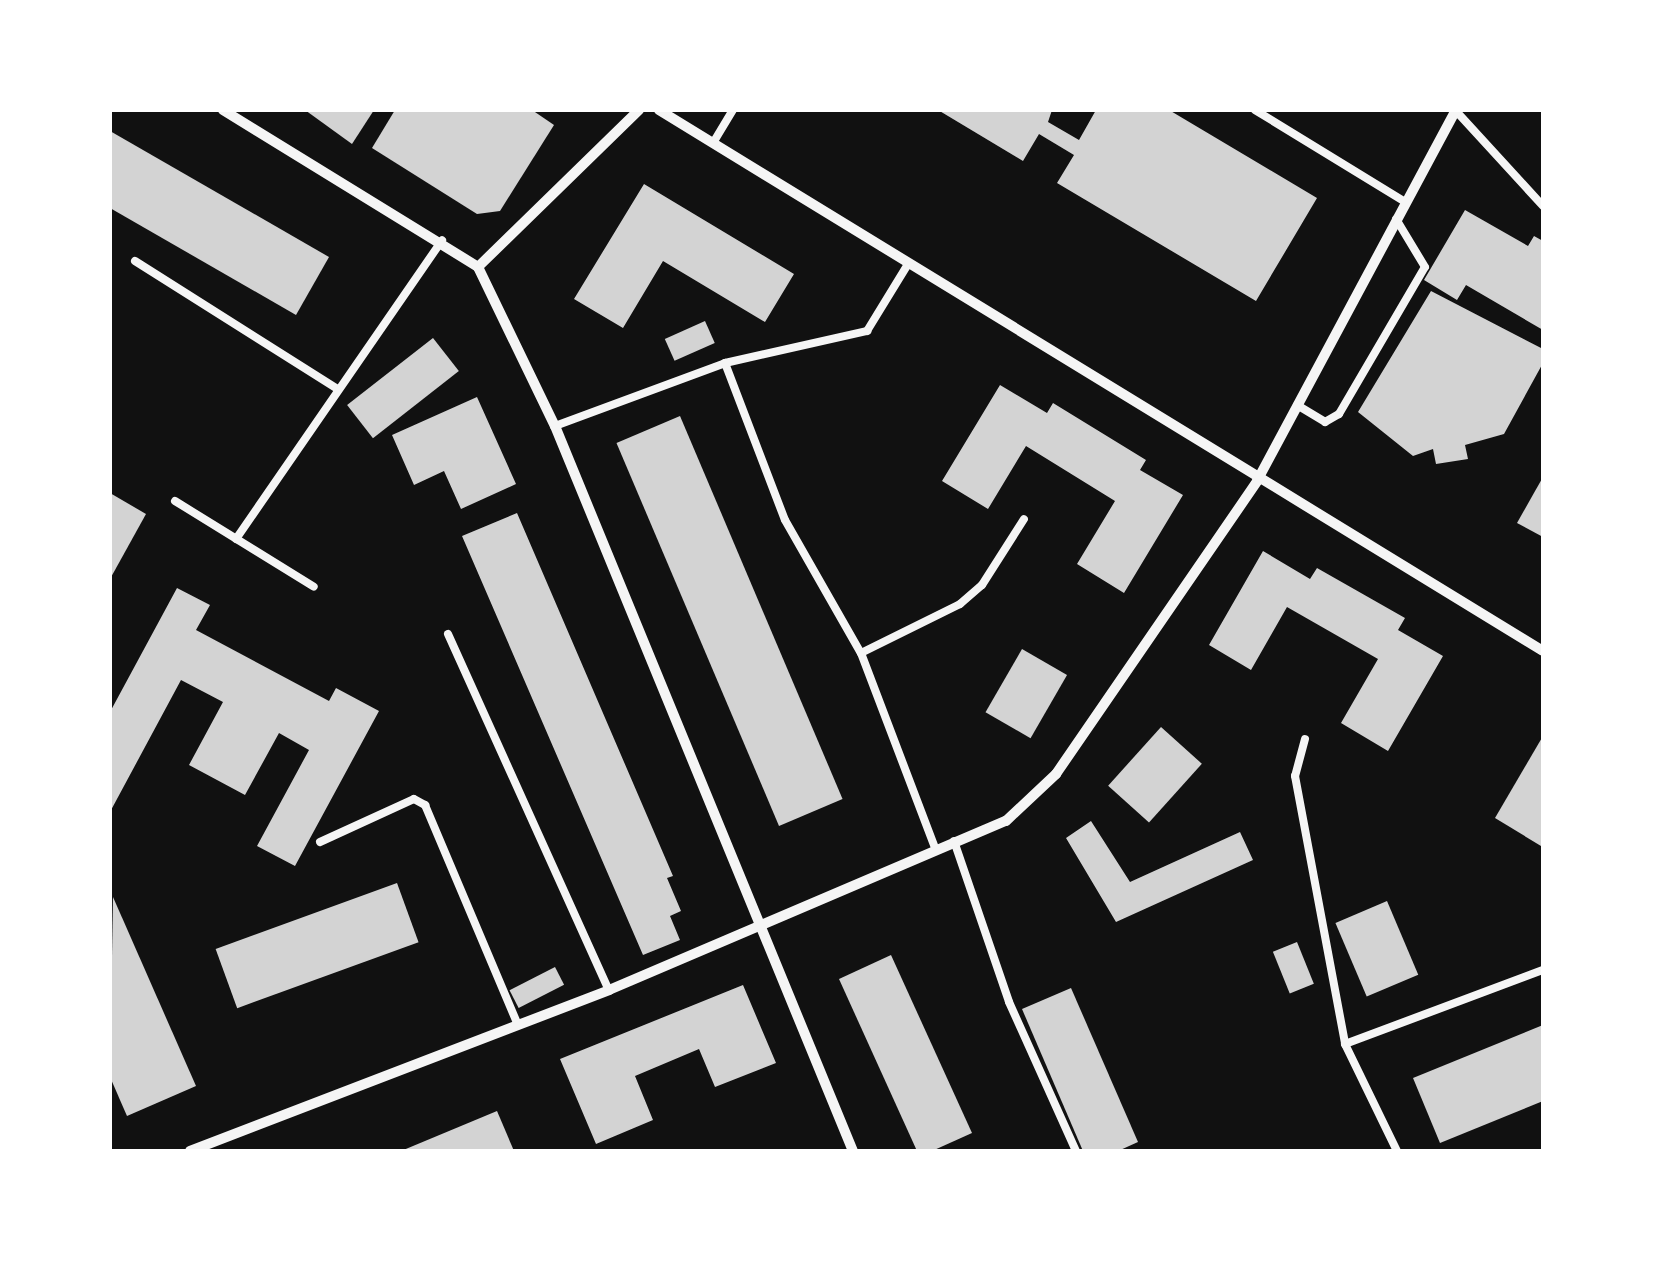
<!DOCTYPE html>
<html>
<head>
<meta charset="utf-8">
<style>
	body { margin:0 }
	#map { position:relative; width:1653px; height:1261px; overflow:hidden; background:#111; font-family:Ubuntu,sans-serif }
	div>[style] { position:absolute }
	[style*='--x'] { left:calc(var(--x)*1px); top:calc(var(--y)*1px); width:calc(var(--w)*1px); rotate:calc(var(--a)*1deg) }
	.building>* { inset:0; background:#d3d3d3; transform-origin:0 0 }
	.service>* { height:8px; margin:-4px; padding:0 4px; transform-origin:4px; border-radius:4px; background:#f5f5f5 }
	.minor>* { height:10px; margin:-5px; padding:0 5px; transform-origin:5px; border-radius:5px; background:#f5f5f5 }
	span { translate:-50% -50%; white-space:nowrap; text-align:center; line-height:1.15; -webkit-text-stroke:8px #fff; paint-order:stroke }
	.frame { position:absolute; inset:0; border:112px solid #fff; pointer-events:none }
</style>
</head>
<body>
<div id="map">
	<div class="building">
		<i style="clip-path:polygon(305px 110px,374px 110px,352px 144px)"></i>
		<i style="clip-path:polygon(395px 110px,532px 110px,554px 125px,500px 211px,477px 214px,372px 148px)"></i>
		<i style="clip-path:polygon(938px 110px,1052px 110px,1048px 122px,1079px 140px,1096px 110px,1169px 110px,1317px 198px,1256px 301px,1057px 183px,1074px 155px,1039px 134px,1023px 161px)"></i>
		<i style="clip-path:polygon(110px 131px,329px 257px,296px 315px,110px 208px)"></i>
		<i style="clip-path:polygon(644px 184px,794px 274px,765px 322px,663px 261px,623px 328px,574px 299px)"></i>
		<i style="clip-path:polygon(1465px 210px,1528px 246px,1534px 236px,1543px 241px,1543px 330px,1466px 285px,1457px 300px,1424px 280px)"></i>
		<i style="clip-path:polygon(1431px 291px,1543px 349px,1543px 363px,1504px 434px,1465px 445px,1468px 459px,1436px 464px,1433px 449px,1413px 456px,1358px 412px)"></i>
		<i style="left:705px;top:321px;width:24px;height:44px;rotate:66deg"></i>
		<i style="left:433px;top:338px;width:42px;height:109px;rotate:52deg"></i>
		<i style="clip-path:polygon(1000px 385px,1047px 413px,1053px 403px,1146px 460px,1140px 470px,1183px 495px,1124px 593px,1077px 564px,1115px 501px,1026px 446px,988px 509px,942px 481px)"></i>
		<i style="clip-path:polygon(477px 397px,516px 484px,461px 509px,444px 471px,414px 485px,392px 435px)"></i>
		<i style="left:680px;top:416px;width:416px;height:69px;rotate:67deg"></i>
		<i style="clip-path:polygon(1543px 477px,1543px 537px,1517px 523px)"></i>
		<i style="clip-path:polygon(110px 493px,146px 514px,110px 579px)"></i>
		<i style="clip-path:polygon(517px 513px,673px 876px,667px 878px,681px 911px,670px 916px,680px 940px,643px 955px,462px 536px)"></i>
		<i style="clip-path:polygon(1263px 551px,1310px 579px,1317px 568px,1405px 618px,1398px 630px,1443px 656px,1388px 751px,1341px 723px,1378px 659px,1287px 607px,1251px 670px,1209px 645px)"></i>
		<i style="clip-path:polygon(177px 588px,210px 605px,196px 630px,329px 701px,336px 688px,379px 711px,295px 866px,257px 846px,309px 750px,279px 733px,245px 795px,189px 765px,223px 702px,181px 680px,110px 812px,110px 712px)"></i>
		<i style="left:1022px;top:649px;width:52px;height:73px;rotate:30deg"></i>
		<i style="left:1161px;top:727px;width:55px;height:79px;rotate:42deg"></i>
		<i style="clip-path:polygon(1543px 736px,1543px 843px,1541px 846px,1495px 818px)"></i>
		<i style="clip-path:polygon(1091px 821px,1130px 882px,1240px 832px,1253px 860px,1116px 922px,1066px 838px)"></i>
		<i style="left:397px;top:883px;width:63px;height:193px;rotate:70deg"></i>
		<i style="clip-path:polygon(113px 897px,196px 1086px,127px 1116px,110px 1077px)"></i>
		<i style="left:1387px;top:901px;width:80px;height:56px;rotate:67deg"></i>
		<i style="left:1297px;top:942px;width:45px;height:26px;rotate:68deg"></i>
		<i style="clip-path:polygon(891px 955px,972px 1133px,932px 1151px,917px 1151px,839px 979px)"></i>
		<i style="left:555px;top:967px;width:20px;height:51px;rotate:63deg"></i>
		<i style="clip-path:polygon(743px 985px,776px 1063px,715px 1087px,699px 1049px,635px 1076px,653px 1120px,596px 1144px,560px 1059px)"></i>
		<i style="clip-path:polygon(1071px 988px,1138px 1142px,1118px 1151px,1083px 1151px,1022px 1009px)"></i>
		<i style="clip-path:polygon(1543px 1025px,1543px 1101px,1440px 1143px,1413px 1078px)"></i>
		<i style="clip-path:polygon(497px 1111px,514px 1151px,401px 1151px)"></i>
	</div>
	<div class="service">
		<i style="--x:1255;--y:110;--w:176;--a:31.5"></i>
		<i style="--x:1456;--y:111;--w:129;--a:47.5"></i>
		<i style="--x:713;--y:143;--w:39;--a:-59"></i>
		<i style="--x:135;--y:261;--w:238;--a:32.3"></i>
		<i style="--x:725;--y:363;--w:168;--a:69.1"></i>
		<i style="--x:785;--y:520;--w:153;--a:60.3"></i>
		<i style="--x:861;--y:653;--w:209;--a:69.2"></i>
		<i style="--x:1297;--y:405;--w:33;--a:31"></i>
		<i style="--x:1325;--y:422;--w:16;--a:-30"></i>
		<i style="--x:1339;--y:414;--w:170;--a:-59.7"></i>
		<i style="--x:1425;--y:267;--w:56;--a:-121.1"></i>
		<i style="--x:555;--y:426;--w:181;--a:-20.3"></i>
		<i style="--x:725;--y:363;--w:146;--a:-12.7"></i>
		<i style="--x:867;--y:331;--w:79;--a:-58.5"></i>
		<i style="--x:175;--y:501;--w:163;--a:31.7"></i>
		<i style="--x:236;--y:539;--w:363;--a:-55.4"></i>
		<i style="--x:448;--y:634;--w:391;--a:65.7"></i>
		<i style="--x:861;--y:653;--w:110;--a:-26.3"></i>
		<i style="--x:960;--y:604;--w:29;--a:-41"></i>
		<i style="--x:982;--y:585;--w:78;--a:-57.5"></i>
		<i style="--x:1305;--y:739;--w:38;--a:105"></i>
		<i style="--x:1295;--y:776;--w:273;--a:79.4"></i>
		<i style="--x:1345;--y:1044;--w:119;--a:64.1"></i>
		<i style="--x:954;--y:841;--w:170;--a:71.1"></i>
		<i style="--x:1009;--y:1002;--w:163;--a:65.8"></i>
		<i style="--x:320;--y:842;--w:103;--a:-24.6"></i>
		<i style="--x:414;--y:799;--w:13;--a:29"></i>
		<i style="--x:425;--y:805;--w:239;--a:67.1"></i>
		<i style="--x:1345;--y:1044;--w:211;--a:-20.5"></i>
	</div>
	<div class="minor">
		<i style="--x:223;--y:110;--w:299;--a:31.6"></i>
		<i style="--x:478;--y:267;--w:177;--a:64.2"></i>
		<i style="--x:555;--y:426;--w:784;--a:67.66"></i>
		<i style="--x:659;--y:110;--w:1036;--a:31.47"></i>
		<i style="--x:478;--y:267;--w:225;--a:-44.3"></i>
		<i style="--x:190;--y:1151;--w:449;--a:-21"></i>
		<i style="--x:609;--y:990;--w:431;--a:-23.1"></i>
		<i style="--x:1006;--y:821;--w:69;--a:-43.2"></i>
		<i style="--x:1056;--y:774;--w:355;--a:-55.5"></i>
		<i style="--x:1257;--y:481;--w:421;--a:-61.8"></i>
	</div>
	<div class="frame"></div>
</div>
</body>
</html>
